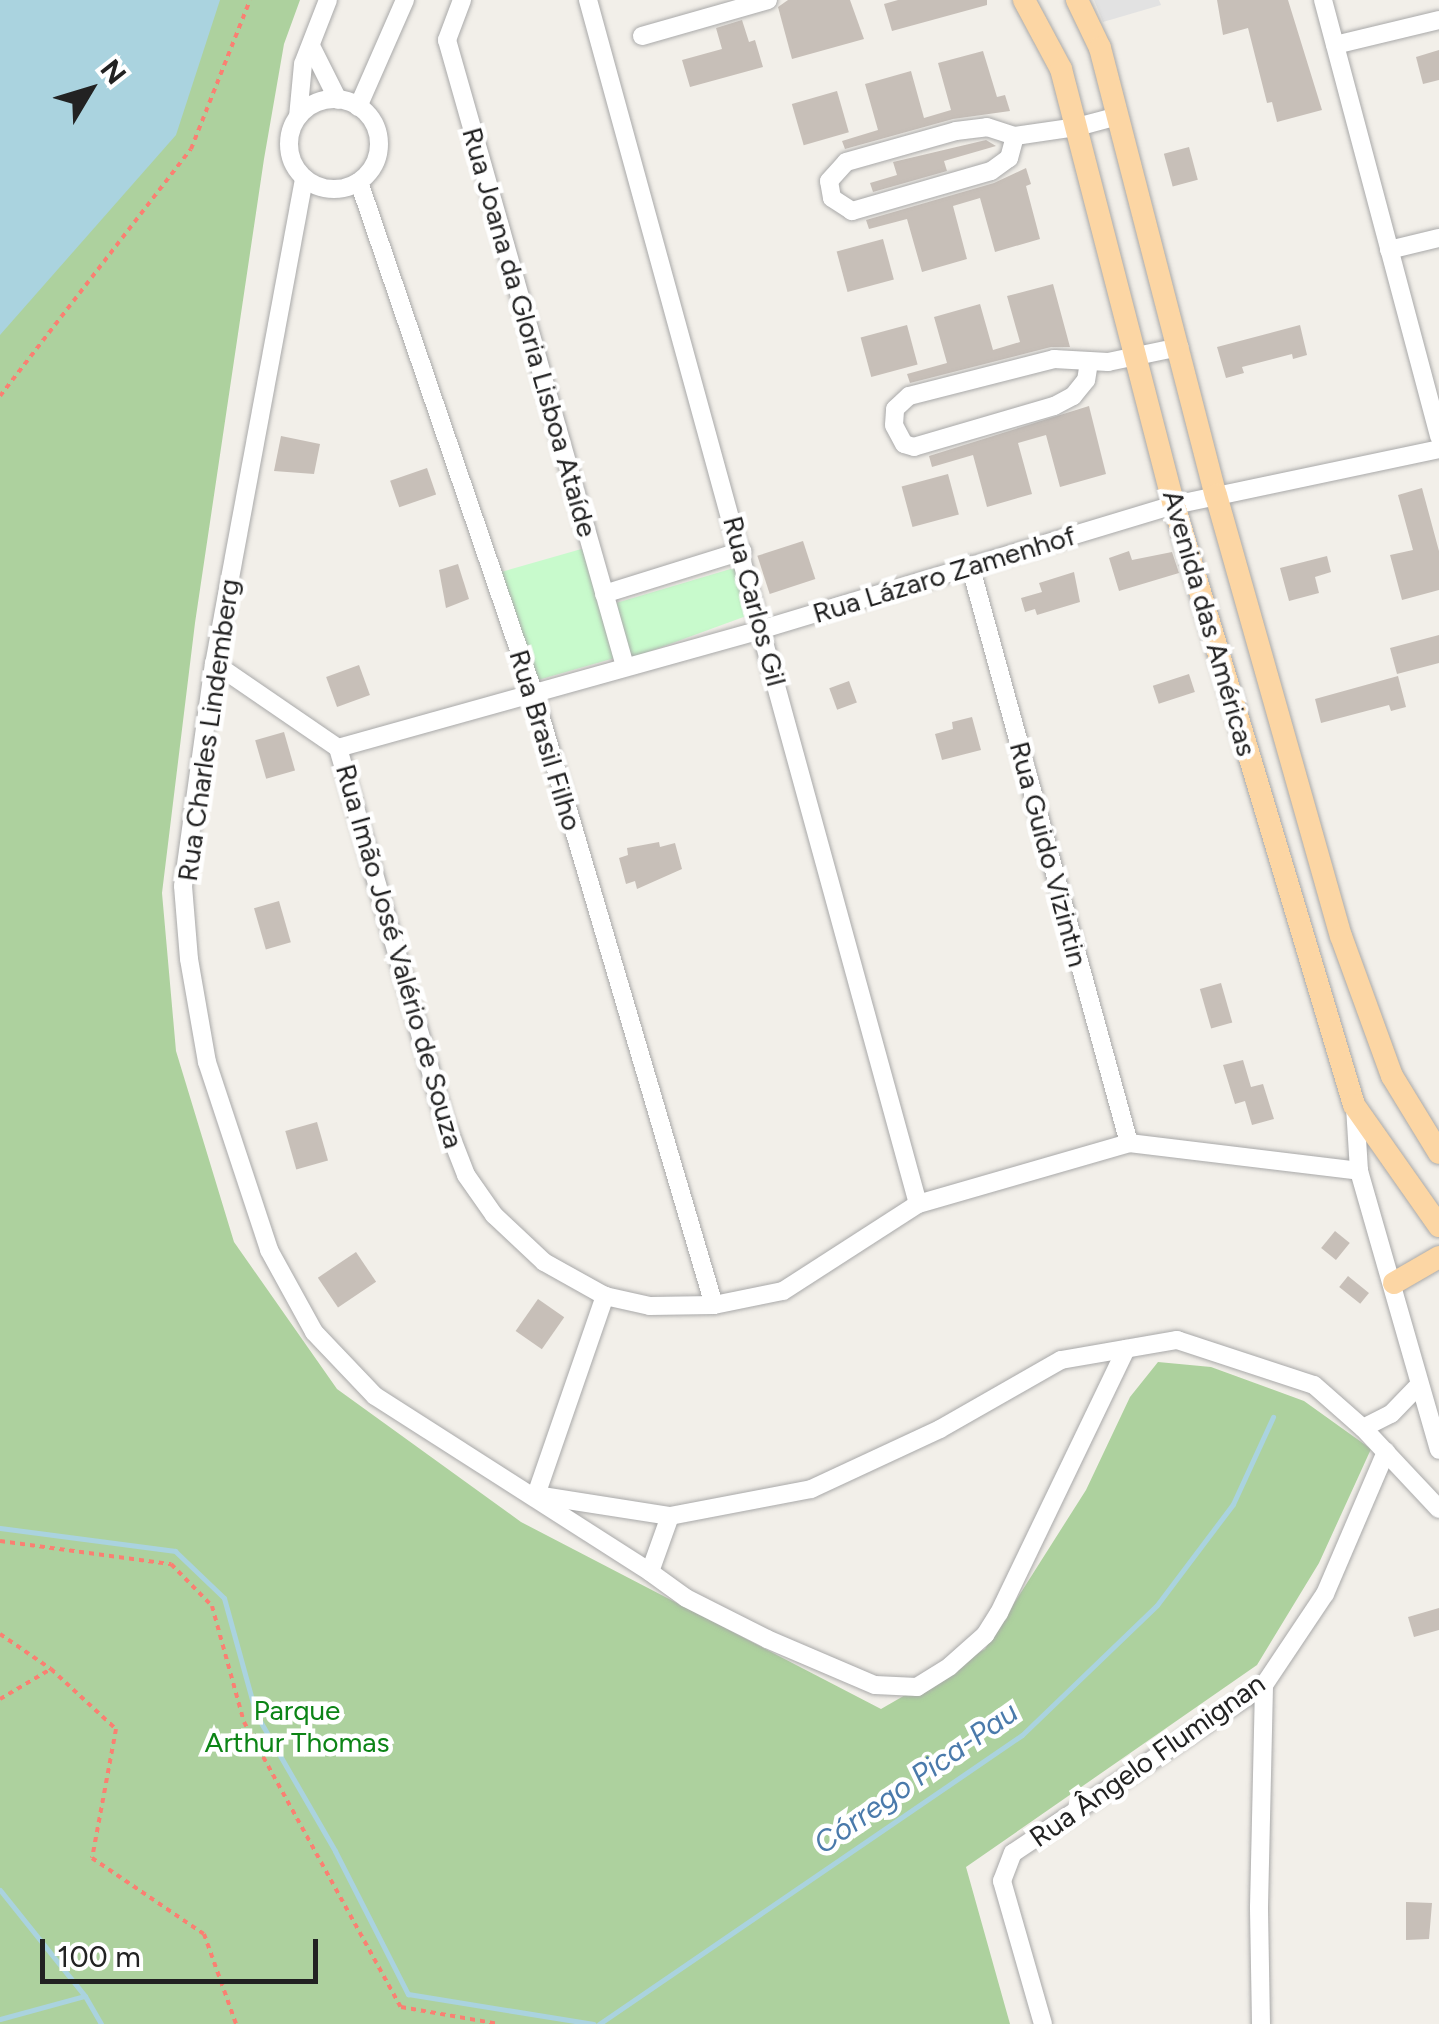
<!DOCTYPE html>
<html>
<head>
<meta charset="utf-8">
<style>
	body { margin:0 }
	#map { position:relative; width:1439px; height:2024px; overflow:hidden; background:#f2efe9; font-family:Figtree,sans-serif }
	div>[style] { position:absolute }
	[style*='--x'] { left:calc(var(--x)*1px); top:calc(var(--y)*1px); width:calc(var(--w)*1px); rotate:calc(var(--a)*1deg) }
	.forest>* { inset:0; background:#add19e }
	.park>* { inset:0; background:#c8facc; transform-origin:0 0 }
	.parking>* { inset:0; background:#e2e2e2 }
	.water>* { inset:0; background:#aad3df }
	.stream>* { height:5px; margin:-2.5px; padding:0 2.5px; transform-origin:2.5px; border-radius:2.5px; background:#aad3df }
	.building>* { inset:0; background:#c7bfb8; transform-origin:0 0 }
	.path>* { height:4px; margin-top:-2px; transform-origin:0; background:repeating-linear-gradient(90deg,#fa8072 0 5px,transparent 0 10px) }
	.roads { filter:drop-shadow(0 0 2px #a9a9a9) drop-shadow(0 0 2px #a9a9a9) }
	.minor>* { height:18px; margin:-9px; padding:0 9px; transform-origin:9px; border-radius:9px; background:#fff }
	.minor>.ring { margin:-9px; padding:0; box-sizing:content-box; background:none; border:18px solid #fff; border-radius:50% }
	.major>* { height:22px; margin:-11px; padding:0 11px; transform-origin:11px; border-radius:11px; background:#fcd6a4 }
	span { translate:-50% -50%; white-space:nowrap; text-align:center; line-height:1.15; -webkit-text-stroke:9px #fff; paint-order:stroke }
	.street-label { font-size:28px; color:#222 }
	.park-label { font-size:28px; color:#0c8416 }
	.water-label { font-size:30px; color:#4a7aab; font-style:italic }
	.north { position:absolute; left:40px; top:40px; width:100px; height:100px; -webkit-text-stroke:8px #fff; paint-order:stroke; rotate:52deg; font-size:28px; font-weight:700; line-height:40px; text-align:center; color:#222 }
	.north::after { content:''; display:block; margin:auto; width:35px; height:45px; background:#222; clip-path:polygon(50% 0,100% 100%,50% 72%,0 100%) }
	.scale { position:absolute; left:40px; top:1939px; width:278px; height:45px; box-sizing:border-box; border:5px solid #222; border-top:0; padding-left:12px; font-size:30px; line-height:35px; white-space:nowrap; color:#222; -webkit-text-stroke:8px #fff; paint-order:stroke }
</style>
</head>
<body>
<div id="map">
	<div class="forest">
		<i style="clip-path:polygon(0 0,300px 0,284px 44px,264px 159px,195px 623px,162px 893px,176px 1051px,234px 1242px,337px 1389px,521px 1522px,881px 1709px,985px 1649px,1086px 1490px,1130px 1397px,1158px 1362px,1211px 1367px,1304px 1401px,1371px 1449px,1319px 1563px,1257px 1665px,966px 1867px,1010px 2024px,0 2024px)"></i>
	</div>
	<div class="park">
		<i style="left:585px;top:548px;width:114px;height:87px;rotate:74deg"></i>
		<i style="clip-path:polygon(734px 568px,749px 615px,629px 659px,616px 603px)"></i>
	</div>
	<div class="parking">
		<i style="clip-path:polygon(1094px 0,1159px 0,1161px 5px,1103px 22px)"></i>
	</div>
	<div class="water">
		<i style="clip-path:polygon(0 0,220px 0,176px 135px,0 335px)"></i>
	</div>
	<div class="stream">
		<i style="--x:0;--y:1528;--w:177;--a:7.5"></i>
		<i style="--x:175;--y:1551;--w:68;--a:43.8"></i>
		<i style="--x:224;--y:1598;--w:120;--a:74.6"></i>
		<i style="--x:256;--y:1714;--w:158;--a:60"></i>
		<i style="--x:335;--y:1851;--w:161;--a:63"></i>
		<i style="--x:408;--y:1994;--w:188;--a:9.2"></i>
		<i style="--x:0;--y:1890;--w:136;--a:51.3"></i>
		<i style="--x:85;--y:1996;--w:32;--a:60"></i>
		<i style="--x:0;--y:2019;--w:87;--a:-15.3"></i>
		<i style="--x:599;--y:2024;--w:512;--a:-34.34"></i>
		<i style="--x:1022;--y:1735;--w:187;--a:-43.9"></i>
		<i style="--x:1157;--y:1605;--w:126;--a:-53"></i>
		<i style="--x:1233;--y:1504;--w:96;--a:-65.3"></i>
	</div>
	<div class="building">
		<i style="clip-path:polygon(788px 0,850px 0,864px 39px,792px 59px,778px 7px)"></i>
		<i style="clip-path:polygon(898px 0,987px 0,987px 5px,892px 31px,884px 4px)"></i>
		<i style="clip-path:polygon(1217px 0,1288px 0,1322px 110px,1277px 122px,1272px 102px,1267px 103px,1248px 28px,1223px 35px)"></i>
		<i style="clip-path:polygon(742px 20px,749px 42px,755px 40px,763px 67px,690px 87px,682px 60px,722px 49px,716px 28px)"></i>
		<i style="clip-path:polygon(1439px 50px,1439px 80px,1423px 84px,1416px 57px)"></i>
		<i style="clip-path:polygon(983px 51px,997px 97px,1005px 95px,1010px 111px,953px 119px,845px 149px,842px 141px,878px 130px,865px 84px,911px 71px,924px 118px,951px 110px,938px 63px)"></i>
		<i style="left:837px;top:91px;width:43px;height:47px;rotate:74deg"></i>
		<i style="clip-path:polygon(986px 140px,996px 146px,944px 161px,947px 171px,873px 192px,870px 183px,897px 175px,893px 162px)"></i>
		<i style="left:1189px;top:147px;width:34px;height:26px;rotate:75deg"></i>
		<i style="clip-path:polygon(1026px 168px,1031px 184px,1026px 186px,1040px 239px,995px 252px,980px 198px,953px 206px,967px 259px,922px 272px,907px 219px,869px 229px,866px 220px,994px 183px)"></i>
		<i style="left:883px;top:239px;width:42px;height:48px;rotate:75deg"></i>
		<i style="clip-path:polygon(1053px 284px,1070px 347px,1051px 347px,910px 383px,907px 374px,947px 363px,934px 317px,980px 304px,993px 350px,1020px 342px,1007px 296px)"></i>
		<i style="left:907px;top:325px;width:41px;height:48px;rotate:75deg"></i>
		<i style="clip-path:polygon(1300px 325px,1307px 355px,1293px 359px,1292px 354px,1242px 367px,1244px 373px,1226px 378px,1217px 347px)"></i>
		<i style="clip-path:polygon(1089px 406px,1106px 474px,1060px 487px,1046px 435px,1018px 443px,1032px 494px,987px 507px,973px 455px,932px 467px,929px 456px)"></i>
		<i style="clip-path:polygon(281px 436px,320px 444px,314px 474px,274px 471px)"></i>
		<i style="left:427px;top:468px;width:28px;height:39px;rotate:71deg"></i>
		<i style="left:948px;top:474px;width:42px;height:48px;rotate:75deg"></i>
		<i style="clip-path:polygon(1422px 488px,1439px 551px,1439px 590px,1402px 600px,1390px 555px,1413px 550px,1398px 495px)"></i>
		<i style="left:803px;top:541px;width:40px;height:48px;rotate:72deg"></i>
		<i style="clip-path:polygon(1129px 551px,1132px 560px,1172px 552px,1179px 573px,1119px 591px,1109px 558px)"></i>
		<i style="clip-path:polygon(1327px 556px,1331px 572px,1315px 577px,1319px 593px,1289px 601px,1280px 568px)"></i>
		<i style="clip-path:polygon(458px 564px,469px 599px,446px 608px,439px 570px)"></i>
		<i style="clip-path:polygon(1074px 572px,1080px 602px,1037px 615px,1035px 609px,1025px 612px,1021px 598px,1042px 592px,1039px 583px)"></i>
		<i style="clip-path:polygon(1439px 635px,1439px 663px,1397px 674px,1390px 648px)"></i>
		<i style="left:359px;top:665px;width:32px;height:35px;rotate:70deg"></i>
		<i style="left:1189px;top:674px;width:19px;height:38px;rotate:72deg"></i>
		<i style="clip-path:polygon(1398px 676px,1406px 707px,1391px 711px,1389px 705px,1321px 723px,1315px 699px)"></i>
		<i style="left:849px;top:681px;width:23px;height:21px;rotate:70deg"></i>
		<i style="clip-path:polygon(972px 717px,981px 750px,942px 760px,935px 734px,953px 729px,952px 722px)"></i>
		<i style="left:284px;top:732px;width:40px;height:30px;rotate:74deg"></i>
		<i style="clip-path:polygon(659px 842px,660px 847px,675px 843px,682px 869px,637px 889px,635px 881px,626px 884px,619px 858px,628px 855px,627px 848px)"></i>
		<i style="left:279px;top:901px;width:43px;height:26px;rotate:74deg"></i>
		<i style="left:1221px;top:983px;width:41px;height:22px;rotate:74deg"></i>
		<i style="clip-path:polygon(1243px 1060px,1251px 1087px,1263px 1084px,1274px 1119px,1252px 1125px,1245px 1101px,1235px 1104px,1223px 1065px)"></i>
		<i style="left:317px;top:1122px;width:40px;height:33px;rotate:74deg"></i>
		<i style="left:1335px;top:1231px;width:19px;height:22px;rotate:39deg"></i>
		<i style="left:356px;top:1252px;width:36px;height:46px;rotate:56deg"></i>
		<i style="left:1348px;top:1276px;width:27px;height:14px;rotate:39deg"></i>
		<i style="left:538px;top:1299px;width:32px;height:39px;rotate:35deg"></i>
		<i style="clip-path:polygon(1439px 1608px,1439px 1630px,1414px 1637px,1408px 1617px)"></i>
		<i style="clip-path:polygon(1406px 1902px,1432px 1903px,1429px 1939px,1406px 1940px)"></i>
	</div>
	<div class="path">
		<i style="--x:0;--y:396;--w:312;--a:-52.3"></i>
		<i style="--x:191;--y:149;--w:160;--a:-68.4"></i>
		<i style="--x:0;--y:1541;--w:173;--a:7.7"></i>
		<i style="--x:171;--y:1564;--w:59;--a:45.7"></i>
		<i style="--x:212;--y:1606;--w:120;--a:74.6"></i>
		<i style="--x:244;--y:1722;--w:325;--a:61.2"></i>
		<i style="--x:401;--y:2007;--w:99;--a:9.8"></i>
		<i style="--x:0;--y:1634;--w:62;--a:34.5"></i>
		<i style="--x:51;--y:1669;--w:88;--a:42.7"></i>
		<i style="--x:116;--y:1729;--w:131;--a:100.5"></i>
		<i style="--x:92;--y:1858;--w:135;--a:34.2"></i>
		<i style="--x:204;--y:1934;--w:96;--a:70.4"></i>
		<i style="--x:0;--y:1699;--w:59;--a:-30.5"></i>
	</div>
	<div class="roads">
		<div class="minor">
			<i style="--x:462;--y:0;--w:43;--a:110.6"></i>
			<i style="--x:447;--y:40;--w:651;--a:74.13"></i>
			<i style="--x:588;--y:0;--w:1248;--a:74.67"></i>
			<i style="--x:1323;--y:0;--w:452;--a:75.1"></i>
			<i style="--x:642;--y:36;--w:131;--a:-15.9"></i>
			<i style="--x:1335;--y:45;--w:107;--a:-13.5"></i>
			<i style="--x:311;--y:46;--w:60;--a:63.4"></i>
			<i class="ring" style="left:289px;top:99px;width:72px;height:72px"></i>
			<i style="--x:358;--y:107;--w:117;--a:-66.3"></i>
			<i style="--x:298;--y:117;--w:53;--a:-84.6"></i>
			<i style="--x:303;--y:64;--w:69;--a:-68.7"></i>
			<i style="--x:1015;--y:136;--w:23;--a:105"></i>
			<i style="--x:1009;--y:158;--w:22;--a:144"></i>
			<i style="--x:991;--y:171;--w:145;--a:163.9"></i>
			<i style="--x:852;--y:211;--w:24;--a:-147"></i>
			<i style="--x:832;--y:198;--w:17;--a:-100"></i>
			<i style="--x:829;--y:181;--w:25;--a:-48"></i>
			<i style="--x:846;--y:162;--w:114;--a:-15.7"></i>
			<i style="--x:956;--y:131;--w:31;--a:-7"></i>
			<i style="--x:987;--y:127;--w:29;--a:18"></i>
			<i style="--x:1015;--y:136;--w:63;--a:-8.3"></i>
			<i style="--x:1077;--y:127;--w:42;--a:-15"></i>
			<i style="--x:304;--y:179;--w:492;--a:100.5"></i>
			<i style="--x:214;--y:663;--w:225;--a:97.9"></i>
			<i style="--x:183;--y:886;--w:73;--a:85.3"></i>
			<i style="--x:189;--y:959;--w:105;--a:80.1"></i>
			<i style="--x:207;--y:1062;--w:198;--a:71.7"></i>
			<i style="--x:269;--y:1250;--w:94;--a:61.2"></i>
			<i style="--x:314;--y:1332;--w:88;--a:46.4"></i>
			<i style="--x:375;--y:1396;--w:326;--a:32.6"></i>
			<i style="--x:359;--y:182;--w:538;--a:71.13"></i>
			<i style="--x:533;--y:691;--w:640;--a:73.58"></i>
			<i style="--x:1389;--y:250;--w:51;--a:-13.5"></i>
			<i style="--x:1089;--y:362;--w:18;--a:99"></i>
			<i style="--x:1086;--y:380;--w:21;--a:129"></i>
			<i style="--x:1073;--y:396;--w:21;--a:152"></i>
			<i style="--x:1054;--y:406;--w:146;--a:163.7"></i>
			<i style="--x:914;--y:447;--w:10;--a:-163"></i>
			<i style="--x:904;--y:444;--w:21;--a:-118"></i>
			<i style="--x:894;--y:425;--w:16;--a:-86"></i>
			<i style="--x:895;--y:409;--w:19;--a:-43"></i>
			<i style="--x:909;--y:396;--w:150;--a:-14.3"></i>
			<i style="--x:1054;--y:359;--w:54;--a:3.2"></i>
			<i style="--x:1108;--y:362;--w:73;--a:-11.9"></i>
			<i style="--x:970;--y:565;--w:599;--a:74.62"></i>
			<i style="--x:604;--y:594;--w:145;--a:-17.3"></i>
			<i style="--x:214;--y:663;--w:150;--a:34.4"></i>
			<i style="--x:338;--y:748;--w:388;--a:74"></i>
			<i style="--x:445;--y:1121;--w:58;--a:68.7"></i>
			<i style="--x:466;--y:1175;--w:49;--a:55"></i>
			<i style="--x:494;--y:1215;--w:69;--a:43.2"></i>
			<i style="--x:544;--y:1262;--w:70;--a:29.1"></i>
			<i style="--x:605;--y:1296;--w:46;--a:12.5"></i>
			<i style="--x:650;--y:1306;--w:64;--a:-0.9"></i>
			<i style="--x:714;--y:1305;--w:70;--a:-11.5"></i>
			<i style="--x:783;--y:1291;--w:161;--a:-32.8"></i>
			<i style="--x:918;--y:1204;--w:220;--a:-16.1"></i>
			<i style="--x:1129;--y:1143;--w:232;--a:6.9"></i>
			<i style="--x:338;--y:748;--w:441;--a:-15.6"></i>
			<i style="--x:763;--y:629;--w:429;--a:-16.8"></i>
			<i style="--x:1174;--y:505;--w:271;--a:-11.9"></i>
			<i style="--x:1355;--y:1107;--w:64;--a:86.4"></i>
			<i style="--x:1359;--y:1171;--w:290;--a:74"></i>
			<i style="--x:1363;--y:1428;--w:31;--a:-27"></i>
			<i style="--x:1391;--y:1414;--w:40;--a:-46"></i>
			<i style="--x:536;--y:1495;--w:211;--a:-70.9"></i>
			<i style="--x:542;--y:1496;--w:130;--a:8.9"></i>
			<i style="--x:670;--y:1516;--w:144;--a:-10.8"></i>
			<i style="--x:811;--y:1489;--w:142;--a:-24.9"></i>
			<i style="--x:940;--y:1429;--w:139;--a:-29.7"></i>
			<i style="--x:1061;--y:1360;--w:118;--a:-9.8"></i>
			<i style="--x:1177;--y:1340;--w:144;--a:18.2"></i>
			<i style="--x:1314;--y:1385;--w:65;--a:41.3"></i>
			<i style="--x:1363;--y:1428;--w:111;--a:46.8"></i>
			<i style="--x:670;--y:1516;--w:59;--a:109.7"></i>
			<i style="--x:650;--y:1572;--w:44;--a:35.8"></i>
			<i style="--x:686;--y:1598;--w:91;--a:26.8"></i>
			<i style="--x:767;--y:1639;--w:117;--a:23.1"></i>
			<i style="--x:875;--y:1685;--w:42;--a:2.7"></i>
			<i style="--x:917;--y:1687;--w:39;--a:-32"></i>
			<i style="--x:950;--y:1666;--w:47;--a:-41.5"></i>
			<i style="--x:985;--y:1635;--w:26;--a:-58"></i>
			<i style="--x:999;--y:1613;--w:293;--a:-64.3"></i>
			<i style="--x:1043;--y:2024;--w:149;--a:-106"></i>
			<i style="--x:1002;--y:1881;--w:30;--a:-69"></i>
			<i style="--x:1013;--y:1853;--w:302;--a:-33.8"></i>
			<i style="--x:1264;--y:1685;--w:110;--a:-56.2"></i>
			<i style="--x:1325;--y:1594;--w:155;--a:-66.8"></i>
			<i style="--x:1261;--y:2024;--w:117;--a:-91"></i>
			<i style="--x:1259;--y:1907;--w:222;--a:-88.7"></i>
		</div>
		<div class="major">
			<i style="--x:1024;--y:0;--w:78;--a:61.8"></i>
			<i style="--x:1061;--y:69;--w:450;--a:75.5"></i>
			<i style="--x:1174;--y:505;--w:626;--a:73.3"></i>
			<i style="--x:1354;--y:1105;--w:148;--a:54.9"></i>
			<i style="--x:1077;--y:0;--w:53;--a:64.4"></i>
			<i style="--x:1100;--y:48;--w:462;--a:75.5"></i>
			<i style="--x:1216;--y:495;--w:458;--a:74.2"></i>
			<i style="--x:1341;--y:936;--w:149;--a:70"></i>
			<i style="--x:1392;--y:1076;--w:90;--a:58.6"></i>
			<i style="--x:1394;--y:1283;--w:52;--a:-30"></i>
		</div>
	</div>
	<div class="street-label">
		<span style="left:530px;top:332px;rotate:74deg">Rua Joana da Gloria Lisboa Ataíde</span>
		<span style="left:944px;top:574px;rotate:-17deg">Rua Lázaro Zamenhof</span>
		<span style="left:755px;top:601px;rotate:75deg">Rua Carlos Gil</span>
		<span style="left:1210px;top:623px;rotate:74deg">Avenida das Américas</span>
		<span style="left:208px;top:730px;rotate:-82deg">Rua Charles Lindemberg</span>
		<span style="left:546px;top:740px;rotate:73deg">Rua Brasil Filho</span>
		<span style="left:1049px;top:854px;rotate:75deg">Rua Guido Vizintin</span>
		<span style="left:400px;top:956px;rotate:74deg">Rua Imão José Valério de Souza</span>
		<span style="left:1147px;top:1760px;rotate:-35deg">Rua Ângelo Flumignan</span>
	</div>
	<div class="park-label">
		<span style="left:297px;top:1726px">Parque<br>Arthur Thomas</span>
	</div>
	<div class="water-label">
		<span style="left:916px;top:1778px;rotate:-35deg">Córrego Pica-Pau</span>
	</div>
	<div class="north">N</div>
	<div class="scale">100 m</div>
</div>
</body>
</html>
